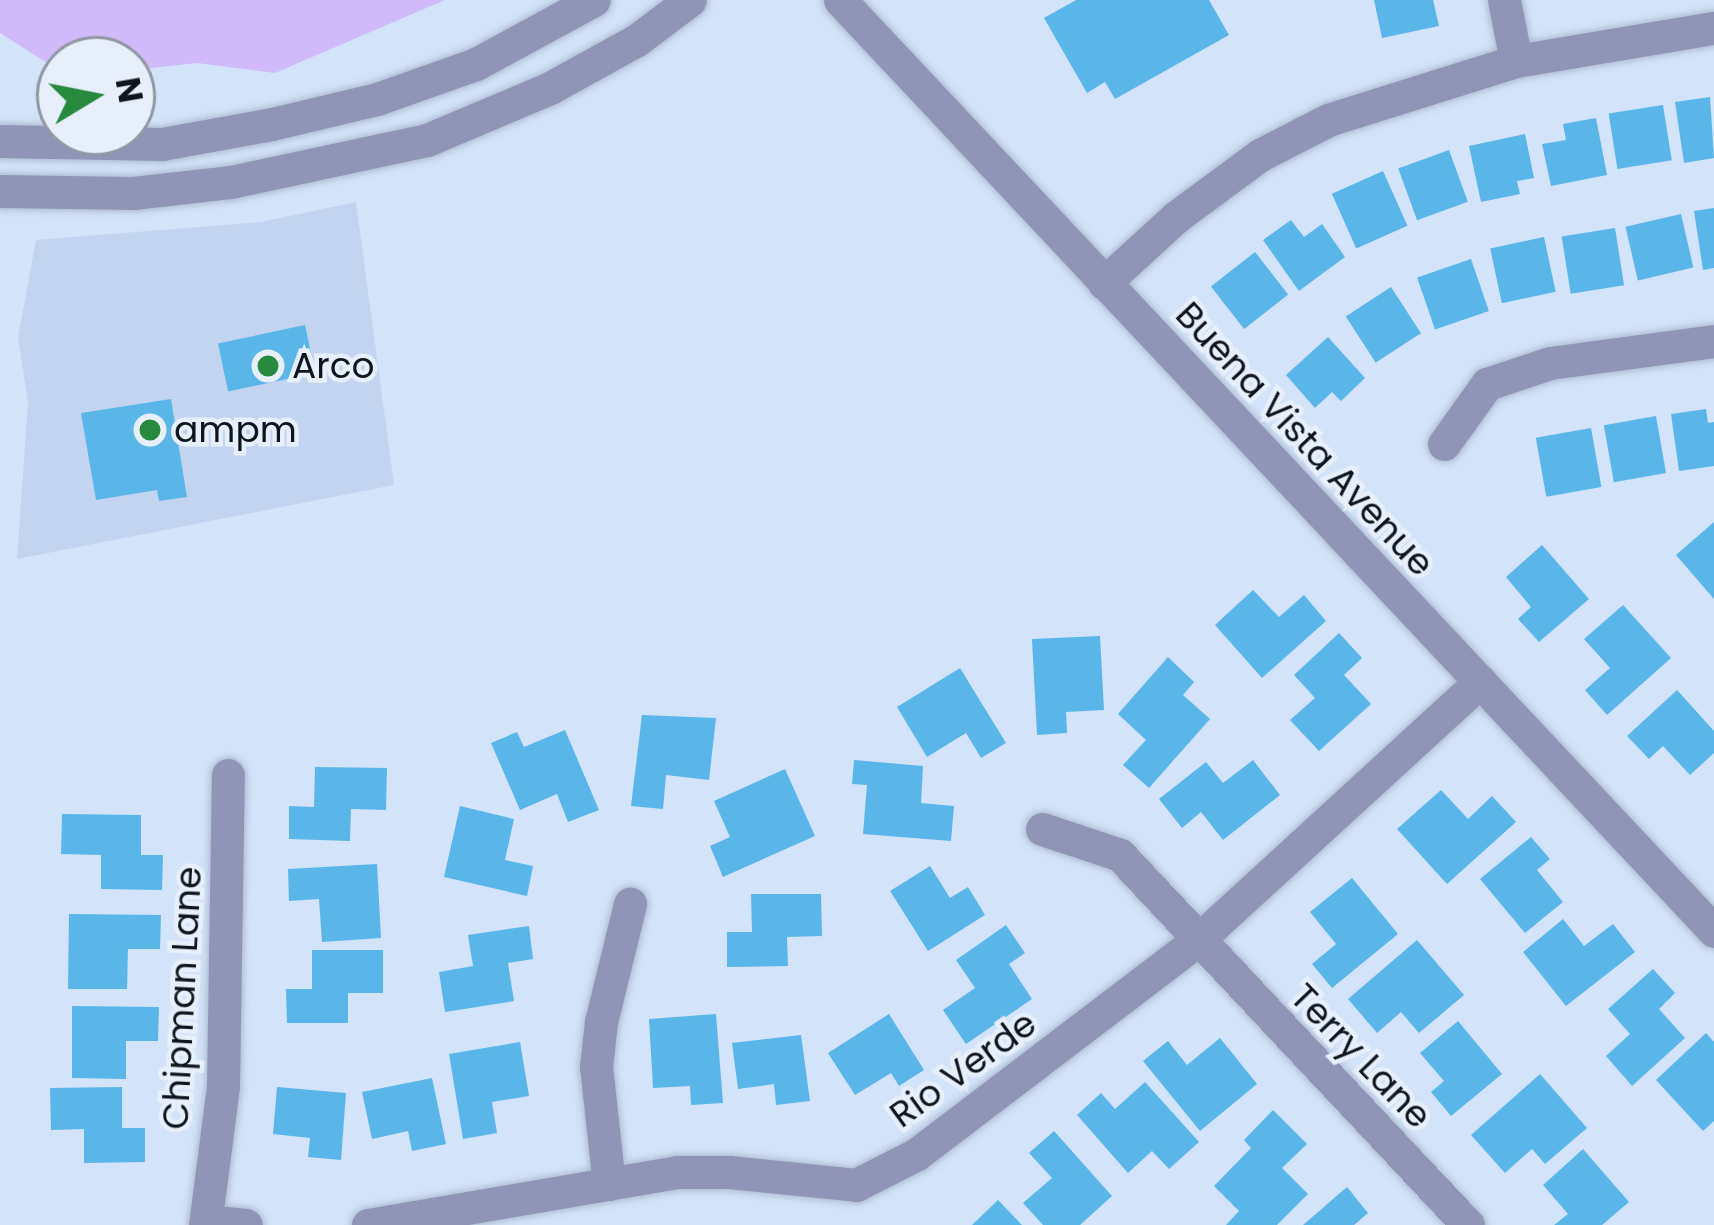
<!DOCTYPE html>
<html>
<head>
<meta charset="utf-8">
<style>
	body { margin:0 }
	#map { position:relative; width:1714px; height:1225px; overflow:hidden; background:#d3e3fa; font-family:Poppins,sans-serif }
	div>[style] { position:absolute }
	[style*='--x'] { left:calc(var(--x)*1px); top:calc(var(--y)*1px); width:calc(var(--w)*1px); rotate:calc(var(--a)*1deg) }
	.built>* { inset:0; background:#c2d4ef }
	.green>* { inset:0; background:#d1bafa }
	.building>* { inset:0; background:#5ab6e8; transform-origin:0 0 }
	.roads { filter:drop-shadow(0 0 3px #b0bed2) drop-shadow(0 0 3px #b0bed2) }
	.minor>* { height:33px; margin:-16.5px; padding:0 16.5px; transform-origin:16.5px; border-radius:16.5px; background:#9095b7 }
	.dots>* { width:33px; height:33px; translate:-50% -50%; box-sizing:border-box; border:6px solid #e7effb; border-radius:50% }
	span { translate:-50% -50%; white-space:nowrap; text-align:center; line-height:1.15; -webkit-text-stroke:9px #e7effb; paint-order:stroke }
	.poi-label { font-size:36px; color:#0e151e }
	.left { translate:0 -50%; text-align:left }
	.street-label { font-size:36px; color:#0e151e }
	.north { position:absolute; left:36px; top:36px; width:120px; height:120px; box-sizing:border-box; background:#e7effb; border:3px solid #9098a3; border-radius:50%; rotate:80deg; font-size:33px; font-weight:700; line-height:48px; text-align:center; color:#0e151e }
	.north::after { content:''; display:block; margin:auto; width:42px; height:54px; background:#26893d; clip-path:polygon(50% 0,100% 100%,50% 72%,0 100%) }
</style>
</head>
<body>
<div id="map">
	<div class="built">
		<i style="clip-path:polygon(356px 202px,394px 485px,17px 559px,28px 402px,18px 338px,36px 240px,261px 222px)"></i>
	</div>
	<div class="green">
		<i style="clip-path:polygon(0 0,445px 0,275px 73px,197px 63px,132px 70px,132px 60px,60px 60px,60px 71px,0 33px)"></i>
	</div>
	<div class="building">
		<i style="clip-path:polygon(1076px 0,1209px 0,1229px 35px,1115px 99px,1105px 82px,1087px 93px,1044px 18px)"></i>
		<i style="clip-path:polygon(1374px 0,1433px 0,1439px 26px,1382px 38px)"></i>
		<i style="clip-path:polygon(1710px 97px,1714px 158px,1684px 163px,1675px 102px)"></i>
		<i style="left:1663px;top:105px;width:56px;height:55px;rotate:81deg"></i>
		<i style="clip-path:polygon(1596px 118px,1607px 175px,1551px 186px,1542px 144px,1566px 140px,1563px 124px)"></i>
		<i style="clip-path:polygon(1525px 134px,1534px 178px,1517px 181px,1520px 194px,1481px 202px,1469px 146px)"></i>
		<i style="left:1449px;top:150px;width:55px;height:54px;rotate:70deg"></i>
		<i style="left:1383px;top:171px;width:60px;height:56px;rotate:66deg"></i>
		<i style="clip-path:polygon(1714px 208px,1714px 268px,1703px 270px,1694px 211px)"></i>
		<i style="left:1681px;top:214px;width:55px;height:57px;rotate:77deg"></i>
		<i style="clip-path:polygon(1291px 220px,1304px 237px,1322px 224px,1345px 257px,1299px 291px,1263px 240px)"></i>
		<i style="left:1615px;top:228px;width:58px;height:54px;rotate:81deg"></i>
		<i style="left:1544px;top:237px;width:56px;height:55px;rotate:78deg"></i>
		<i style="left:1255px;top:252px;width:54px;height:56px;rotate:52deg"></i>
		<i style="left:1471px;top:259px;width:55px;height:57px;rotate:71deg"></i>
		<i style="left:1391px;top:287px;width:55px;height:54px;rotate:57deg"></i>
		<i style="left:305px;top:325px;width:49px;height:89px;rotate:78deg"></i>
		<i style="clip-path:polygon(1328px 337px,1365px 378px,1341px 401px,1332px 392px,1315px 408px,1286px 375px)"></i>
		<i style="clip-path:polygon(171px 399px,187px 497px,159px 501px,157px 490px,96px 500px,81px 413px)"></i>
		<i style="clip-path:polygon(1706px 409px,1708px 423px,1714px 422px,1714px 466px,1679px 471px,1671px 414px)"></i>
		<i style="left:1656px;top:416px;width:58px;height:53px;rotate:80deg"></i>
		<i style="left:1591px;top:428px;width:60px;height:56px;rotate:80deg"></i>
		<i style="clip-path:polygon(1714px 522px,1714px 599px,1676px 555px)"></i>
		<i style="clip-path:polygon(1542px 545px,1589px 599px,1539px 642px,1518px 619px,1531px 607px,1506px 577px)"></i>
		<i style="clip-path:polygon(1253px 590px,1279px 617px,1304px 595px,1326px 621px,1262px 678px,1215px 625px)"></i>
		<i style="clip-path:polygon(1623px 605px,1671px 658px,1607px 715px,1585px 690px,1610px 668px,1584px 639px)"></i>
		<i style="clip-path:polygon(1339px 633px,1362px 658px,1344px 675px,1371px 704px,1319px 751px,1290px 720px,1315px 698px,1294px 675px)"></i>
		<i style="clip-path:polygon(1100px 636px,1104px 710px,1066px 712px,1067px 733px,1037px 735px,1032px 639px)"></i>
		<i style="clip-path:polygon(1168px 657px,1194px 682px,1183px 695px,1210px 719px,1149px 788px,1123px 765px,1146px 740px,1118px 714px)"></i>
		<i style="clip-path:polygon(960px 668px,1006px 743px,981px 758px,966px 733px,927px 757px,897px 707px)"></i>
		<i style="clip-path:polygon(1677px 690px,1714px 731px,1714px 753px,1690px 775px,1663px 746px,1649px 759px,1627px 736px)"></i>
		<i style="clip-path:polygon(642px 715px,716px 718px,709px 780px,666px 775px,663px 809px,631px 806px)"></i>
		<i style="clip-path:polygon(565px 730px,599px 810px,568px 822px,557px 794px,520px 810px,491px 743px,517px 732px,524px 747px)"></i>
		<i style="clip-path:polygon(854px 760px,923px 766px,921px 803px,954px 806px,951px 841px,863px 834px,867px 785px,852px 784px)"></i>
		<i style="clip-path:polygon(1253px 760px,1280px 795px,1223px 840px,1201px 812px,1182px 828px,1159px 799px,1206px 762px,1223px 783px)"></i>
		<i style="clip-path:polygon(315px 767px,387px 768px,386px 810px,351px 809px,350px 841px,289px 839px,289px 806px,314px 807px)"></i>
		<i style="clip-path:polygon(785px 769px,815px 836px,723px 877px,710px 846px,730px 837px,714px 801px)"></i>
		<i style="clip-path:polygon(1441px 790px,1468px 819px,1492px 796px,1516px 822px,1447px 884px,1397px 829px)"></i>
		<i style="clip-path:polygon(460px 806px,514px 819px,505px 860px,533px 866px,527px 896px,444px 877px)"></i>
		<i style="clip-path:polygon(62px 814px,141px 815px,141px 855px,163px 855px,162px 890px,101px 889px,101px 855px,61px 854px)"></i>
		<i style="clip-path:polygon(1531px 837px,1550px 859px,1537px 870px,1563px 902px,1525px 933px,1480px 879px)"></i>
		<i style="clip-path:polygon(377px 864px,381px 938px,322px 942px,319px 899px,289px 901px,288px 869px)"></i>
		<i style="clip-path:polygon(930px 866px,950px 898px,968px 887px,985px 915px,928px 951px,890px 891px)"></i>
		<i style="clip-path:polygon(1352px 878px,1398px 934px,1332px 988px,1312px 964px,1336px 944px,1310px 912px)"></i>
		<i style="clip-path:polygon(751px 894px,821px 894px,822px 936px,787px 937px,788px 966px,727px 967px,727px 932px,752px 932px)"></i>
		<i style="clip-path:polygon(69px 914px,161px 915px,160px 949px,128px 949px,127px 989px,68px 989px)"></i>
		<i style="clip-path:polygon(1563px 919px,1584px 946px,1613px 924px,1635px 952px,1566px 1006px,1523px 952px)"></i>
		<i style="clip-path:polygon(1006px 925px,1025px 953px,1009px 964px,1032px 999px,966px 1044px,943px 1010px,975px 988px,956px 960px)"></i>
		<i style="clip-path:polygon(529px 926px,533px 959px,508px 963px,514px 1001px,445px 1012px,439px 972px,473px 966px,468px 935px)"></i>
		<i style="clip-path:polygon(1417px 940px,1464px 995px,1419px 1033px,1401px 1012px,1377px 1033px,1348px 999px)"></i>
		<i style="clip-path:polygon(312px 950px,383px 950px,383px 993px,348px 993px,348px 1023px,287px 1023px,286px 989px,312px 989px)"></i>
		<i style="clip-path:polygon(1653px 969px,1675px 993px,1659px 1009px,1685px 1038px,1632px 1086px,1606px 1056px,1630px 1034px,1608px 1009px)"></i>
		<i style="clip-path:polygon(72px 1006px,159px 1007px,158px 1041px,126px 1041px,126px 1079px,72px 1078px)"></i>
		<i style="clip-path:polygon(716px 1014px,723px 1103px,691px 1105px,690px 1086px,653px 1088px,649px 1019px)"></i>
		<i style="clip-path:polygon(889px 1014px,924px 1070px,899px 1086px,891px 1073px,855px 1095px,828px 1053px)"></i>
		<i style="clip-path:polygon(1458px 1021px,1502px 1074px,1451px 1116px,1431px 1092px,1444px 1081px,1420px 1053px)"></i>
		<i style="clip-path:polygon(1706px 1033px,1714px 1042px,1714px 1121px,1703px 1131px,1656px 1080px)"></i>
		<i style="clip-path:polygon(801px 1035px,810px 1101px,776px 1105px,774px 1084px,738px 1089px,732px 1043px)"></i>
		<i style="clip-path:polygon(1220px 1038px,1257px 1084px,1200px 1131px,1143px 1061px,1168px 1041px,1187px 1065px)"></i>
		<i style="clip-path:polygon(520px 1042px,529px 1096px,492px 1102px,497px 1133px,463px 1139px,449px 1054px)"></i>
		<i style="clip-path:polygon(1540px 1074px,1587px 1128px,1545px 1164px,1532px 1149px,1505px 1173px,1471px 1135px)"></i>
		<i style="clip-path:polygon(432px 1078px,446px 1144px,412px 1151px,408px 1131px,372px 1139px,362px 1092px)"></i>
		<i style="clip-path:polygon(1145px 1082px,1199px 1142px,1169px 1169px,1152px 1151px,1128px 1173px,1077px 1115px,1101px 1093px,1115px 1109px)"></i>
		<i style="clip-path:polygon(122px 1087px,122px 1128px,145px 1128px,145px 1162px,84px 1163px,84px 1129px,51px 1130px,50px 1088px)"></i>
		<i style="clip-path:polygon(277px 1087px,346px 1093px,341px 1160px,308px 1157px,310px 1138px,273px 1134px)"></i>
		<i style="clip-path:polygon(1273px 1110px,1307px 1144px,1282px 1168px,1308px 1194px,1277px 1225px,1226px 1225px,1239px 1211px,1214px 1186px,1251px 1148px,1244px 1140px)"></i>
		<i style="clip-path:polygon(1054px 1131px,1112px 1196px,1080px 1225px,1043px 1225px,1023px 1203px,1052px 1178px,1029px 1153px)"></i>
		<i style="clip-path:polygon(1583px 1149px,1629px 1202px,1602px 1225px,1554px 1225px,1568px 1214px,1543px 1185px)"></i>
		<i style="clip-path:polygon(1347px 1187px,1368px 1213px,1354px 1225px,1303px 1225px)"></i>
		<i style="clip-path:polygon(998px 1200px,1022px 1225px,972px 1225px)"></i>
	</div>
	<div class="roads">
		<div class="minor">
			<i style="--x:840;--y:0;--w:1277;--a:46.81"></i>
			<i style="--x:1504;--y:0;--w:62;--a:78.9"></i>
			<i style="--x:0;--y:141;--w:162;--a:1.1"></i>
			<i style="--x:162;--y:144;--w:112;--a:-10.3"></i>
			<i style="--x:272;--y:124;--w:108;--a:-13.4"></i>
			<i style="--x:377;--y:99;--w:105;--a:-19.5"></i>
			<i style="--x:476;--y:64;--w:134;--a:-28.5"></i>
			<i style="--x:0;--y:191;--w:133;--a:0.9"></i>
			<i style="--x:133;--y:193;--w:99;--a:-6.4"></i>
			<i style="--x:231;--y:182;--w:200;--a:-12.1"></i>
			<i style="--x:427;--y:140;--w:134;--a:-22.9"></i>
			<i style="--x:550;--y:88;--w:99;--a:-28.9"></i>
			<i style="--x:637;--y:40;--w:66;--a:-37"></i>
			<i style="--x:1104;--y:283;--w:98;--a:-42.5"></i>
			<i style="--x:1176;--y:217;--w:104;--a:-36.4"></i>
			<i style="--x:1260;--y:155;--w:76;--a:-27.2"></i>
			<i style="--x:1328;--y:120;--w:197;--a:-17.4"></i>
			<i style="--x:1516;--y:61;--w:201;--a:-9.5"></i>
			<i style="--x:1444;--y:444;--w:74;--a:-54.4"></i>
			<i style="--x:1487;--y:384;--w:66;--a:-18.4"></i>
			<i style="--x:1550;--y:363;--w:165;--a:-7.6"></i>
			<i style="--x:1042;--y:829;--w:82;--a:18.4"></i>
			<i style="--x:1120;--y:855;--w:508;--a:46.76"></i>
			<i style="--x:609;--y:1184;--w:118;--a:-96.3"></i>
			<i style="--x:596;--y:1067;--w:45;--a:-83.7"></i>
			<i style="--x:601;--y:1022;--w:122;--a:-76.2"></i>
			<i style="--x:206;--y:1221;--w:40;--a:5.7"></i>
			<i style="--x:205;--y:1225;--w:140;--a:-82.6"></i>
			<i style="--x:223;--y:1086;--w:311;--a:-89.1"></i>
			<i style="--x:368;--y:1225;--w:314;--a:-9.7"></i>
			<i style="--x:678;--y:1172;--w:51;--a:0"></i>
			<i style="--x:729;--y:1172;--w:128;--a:5.8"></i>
			<i style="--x:856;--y:1185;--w:68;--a:-26.9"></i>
			<i style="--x:917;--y:1154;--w:352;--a:-37.3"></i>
			<i style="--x:1197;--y:941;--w:384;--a:-42.5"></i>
		</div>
	</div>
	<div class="dots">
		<i style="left:268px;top:366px;background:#26893d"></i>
		<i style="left:150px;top:430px;background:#26893d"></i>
	</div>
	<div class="poi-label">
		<span class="left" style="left:292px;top:366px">Arco</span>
		<span class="left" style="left:174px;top:430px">ampm</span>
	</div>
	<div class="street-label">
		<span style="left:1305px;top:439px;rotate:47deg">Buena Vista Avenue</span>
		<span style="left:182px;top:998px;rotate:-87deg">Chipman Lane</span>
		<span style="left:1361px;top:1056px;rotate:46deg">Terry Lane</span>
		<span style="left:963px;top:1069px;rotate:-36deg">Rio Verde</span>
	</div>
	<div class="north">N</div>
</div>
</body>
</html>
